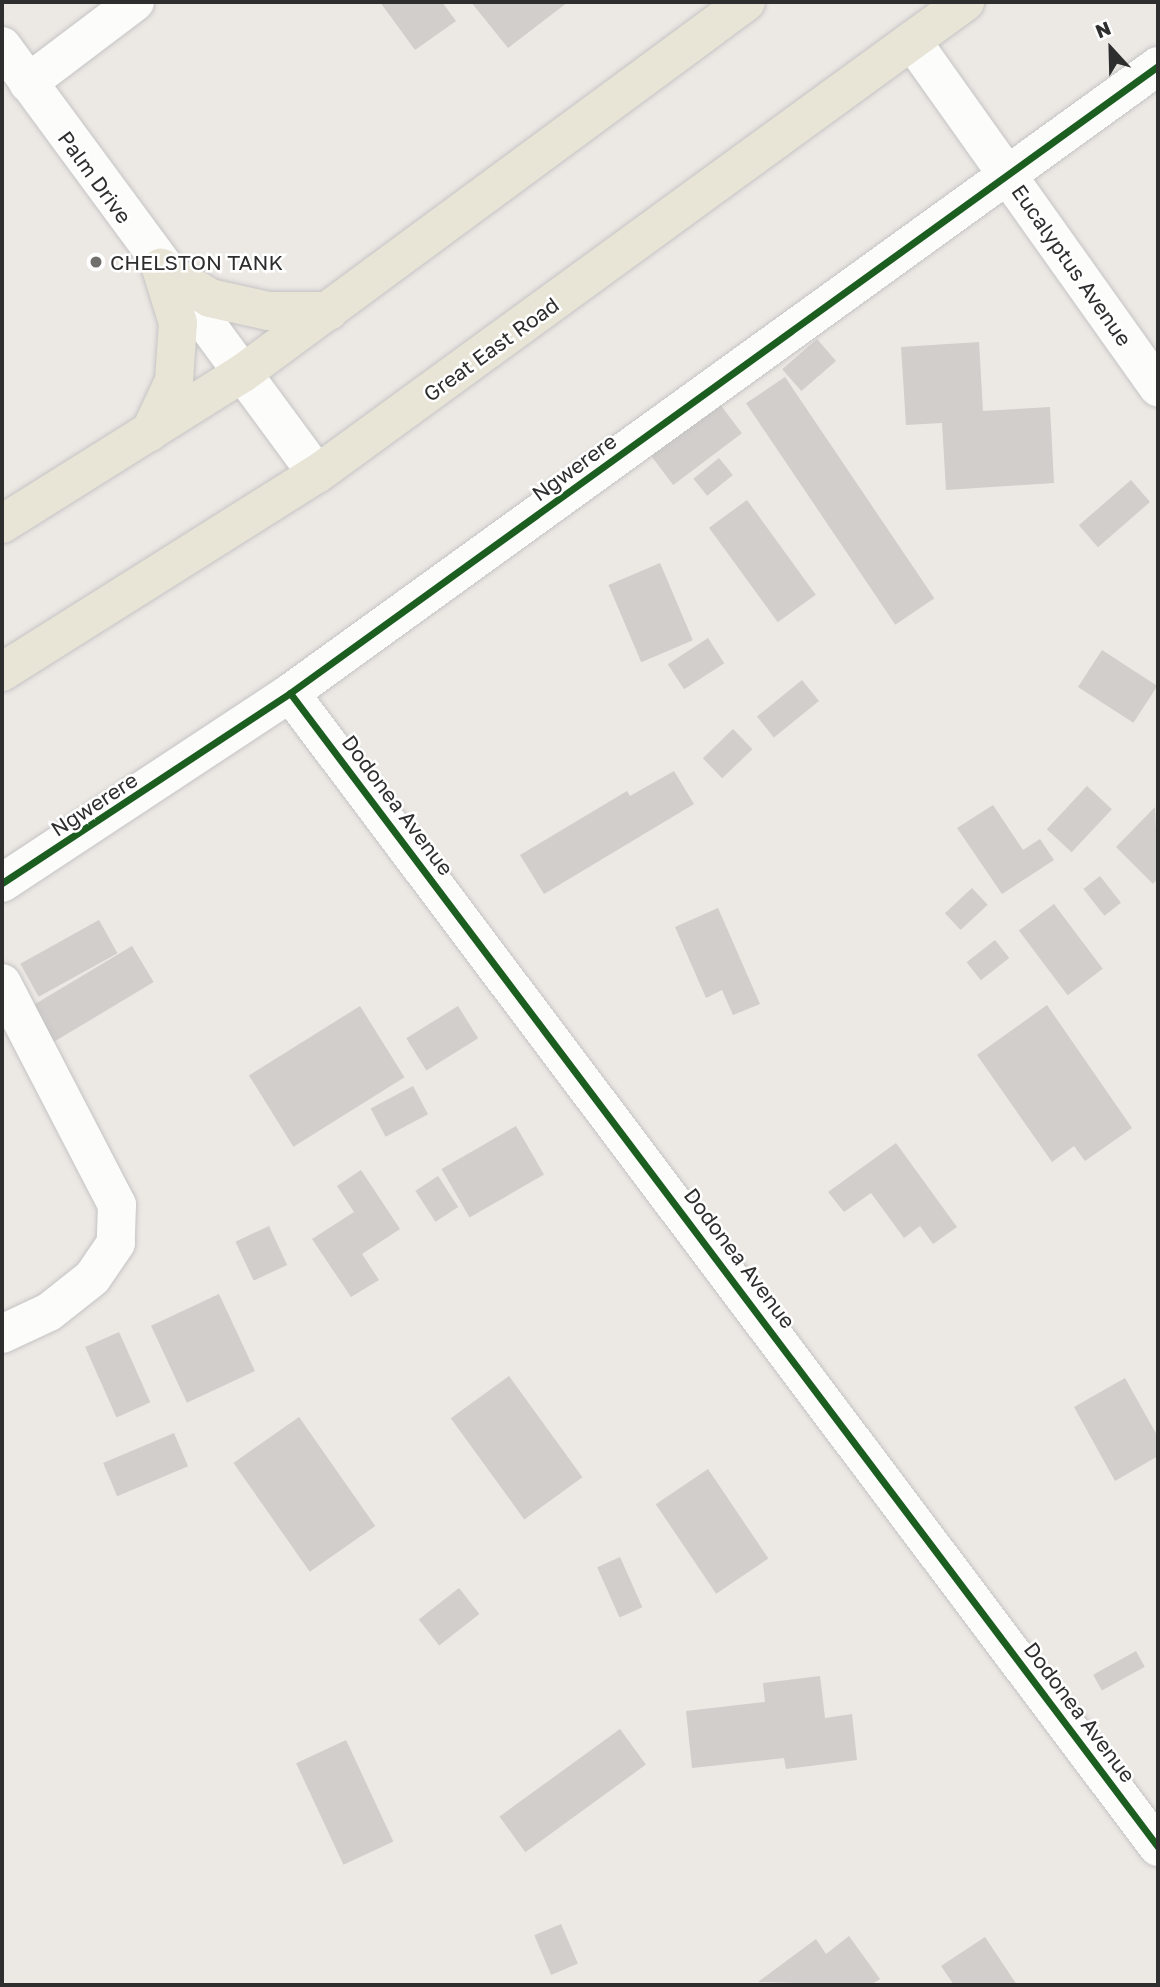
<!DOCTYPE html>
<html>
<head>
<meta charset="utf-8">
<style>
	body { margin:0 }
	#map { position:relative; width:1160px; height:1987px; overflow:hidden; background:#ece8e4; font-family:"Golos Text",sans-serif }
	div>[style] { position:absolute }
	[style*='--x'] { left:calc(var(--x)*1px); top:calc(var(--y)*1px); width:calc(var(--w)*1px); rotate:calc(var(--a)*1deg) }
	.building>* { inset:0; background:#d1cecb; transform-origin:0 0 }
	.roads { filter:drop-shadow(0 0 2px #c5c4c5) drop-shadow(0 0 2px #c5c4c5) }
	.street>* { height:38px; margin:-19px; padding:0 19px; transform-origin:19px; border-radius:19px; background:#fcfcfb }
	.secondary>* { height:38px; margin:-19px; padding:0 19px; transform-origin:19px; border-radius:19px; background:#fcfcfb }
	.primary>* { height:38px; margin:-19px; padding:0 19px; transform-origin:19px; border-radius:19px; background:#e8e4d6 }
	.cycleway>* { height:7px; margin:-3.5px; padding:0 3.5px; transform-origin:3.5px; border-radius:3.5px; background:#1b5e20 }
	.dots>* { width:19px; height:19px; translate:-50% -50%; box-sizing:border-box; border:4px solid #fff; border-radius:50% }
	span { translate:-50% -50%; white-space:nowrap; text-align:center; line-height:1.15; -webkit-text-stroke:5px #fff; paint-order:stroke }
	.street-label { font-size:21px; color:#2e2e2e }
	.poi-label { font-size:21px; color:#2e2e2e }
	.left { translate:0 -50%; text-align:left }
	.frame { position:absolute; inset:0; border:4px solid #2e2e2e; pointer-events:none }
	.north { position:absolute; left:1076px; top:14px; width:70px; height:70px; -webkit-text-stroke:5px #fff; paint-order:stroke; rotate:338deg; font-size:19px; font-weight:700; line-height:28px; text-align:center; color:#2e2e2e }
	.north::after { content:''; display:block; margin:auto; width:24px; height:32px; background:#2e2e2e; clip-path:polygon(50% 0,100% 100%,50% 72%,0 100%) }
</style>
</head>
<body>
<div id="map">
	<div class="building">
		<i style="clip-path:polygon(380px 2px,442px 2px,456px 21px,415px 50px)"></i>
		<i style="clip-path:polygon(471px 2px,568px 2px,508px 48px)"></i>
		<i style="left:817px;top:339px;width:29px;height:46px;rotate:49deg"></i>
		<i style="clip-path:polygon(979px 342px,983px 411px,1050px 407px,1054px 483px,946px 490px,942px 423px,906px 425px,901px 347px)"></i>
		<i style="left:785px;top:377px;width:267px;height:47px;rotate:56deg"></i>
		<i style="left:716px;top:399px;width:43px;height:86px;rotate:53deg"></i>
		<i style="left:719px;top:458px;width:22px;height:33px;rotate:51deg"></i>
		<i style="left:1131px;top:480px;width:29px;height:69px;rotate:49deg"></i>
		<i style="left:747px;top:500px;width:117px;height:47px;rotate:54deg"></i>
		<i style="left:660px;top:563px;width:84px;height:56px;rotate:67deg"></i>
		<i style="left:708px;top:638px;width:30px;height:48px;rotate:57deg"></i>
		<i style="left:1102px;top:650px;width:66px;height:44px;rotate:33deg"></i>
		<i style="left:802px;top:680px;width:27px;height:58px;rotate:51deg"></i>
		<i style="left:733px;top:729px;width:28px;height:42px;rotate:46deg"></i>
		<i style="clip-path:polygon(674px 771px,694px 804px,544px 894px,520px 855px,627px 791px,630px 796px)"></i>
		<i style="left:1087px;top:786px;width:34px;height:59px;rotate:43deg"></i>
		<i style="clip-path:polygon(993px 805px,1023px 850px,1040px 839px,1054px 860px,1002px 894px,957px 828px)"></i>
		<i style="clip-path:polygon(1155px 807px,1158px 878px,1153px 884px,1116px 847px)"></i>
		<i style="left:1100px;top:876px;width:34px;height:21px;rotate:52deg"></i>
		<i style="left:972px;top:888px;width:23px;height:37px;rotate:47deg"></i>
		<i style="left:1054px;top:904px;width:81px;height:44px;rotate:53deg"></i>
		<i style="clip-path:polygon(718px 908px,760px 1004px,733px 1015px,722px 990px,706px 998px,675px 927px)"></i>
		<i style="left:99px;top:920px;width:38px;height:90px;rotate:61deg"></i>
		<i style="left:995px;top:940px;width:23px;height:36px;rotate:52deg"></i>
		<i style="left:132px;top:946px;width:42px;height:124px;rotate:59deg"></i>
		<i style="clip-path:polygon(1047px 1005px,1132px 1128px,1085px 1161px,1074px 1146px,1052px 1162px,977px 1055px)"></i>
		<i style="left:360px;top:1006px;width:84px;height:131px;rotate:58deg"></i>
		<i style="left:458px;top:1006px;width:38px;height:61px;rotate:58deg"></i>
		<i style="left:413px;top:1086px;width:32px;height:48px;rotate:62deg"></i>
		<i style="left:516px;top:1126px;width:56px;height:86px;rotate:60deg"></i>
		<i style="clip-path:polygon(896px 1143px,957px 1227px,933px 1244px,920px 1226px,904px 1238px,871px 1193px,844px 1212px,828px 1192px)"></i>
		<i style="clip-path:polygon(361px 1170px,400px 1229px,362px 1254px,379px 1280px,351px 1297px,312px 1239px,354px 1212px,337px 1186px)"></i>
		<i style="left:438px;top:1176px;width:37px;height:27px;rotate:57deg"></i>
		<i style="left:269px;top:1226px;width:43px;height:37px;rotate:65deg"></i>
		<i style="left:219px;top:1294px;width:85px;height:75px;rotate:65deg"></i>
		<i style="left:119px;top:1332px;width:77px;height:37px;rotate:66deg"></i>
		<i style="left:509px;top:1376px;width:125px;height:72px;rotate:54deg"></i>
		<i style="clip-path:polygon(1125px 1378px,1158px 1437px,1158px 1456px,1115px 1481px,1074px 1407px)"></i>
		<i style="left:299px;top:1417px;width:133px;height:80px;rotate:55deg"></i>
		<i style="left:174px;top:1433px;width:36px;height:77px;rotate:67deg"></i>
		<i style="left:708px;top:1469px;width:108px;height:63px;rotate:56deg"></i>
		<i style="left:620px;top:1557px;width:55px;height:25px;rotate:66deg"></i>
		<i style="left:459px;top:1588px;width:33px;height:51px;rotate:52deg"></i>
		<i style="left:1136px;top:1651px;width:18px;height:49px;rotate:61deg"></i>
		<i style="clip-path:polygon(820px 1676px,825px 1718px,852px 1714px,857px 1760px,786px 1769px,784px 1758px,692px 1768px,686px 1711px,765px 1702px,763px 1683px)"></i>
		<i style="left:620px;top:1729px;width:44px;height:149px;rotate:54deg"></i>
		<i style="left:346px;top:1740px;width:112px;height:55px;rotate:65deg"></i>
		<i style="left:561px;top:1924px;width:43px;height:29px;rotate:67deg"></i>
		<i style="clip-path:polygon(849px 1936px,880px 1979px,871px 1985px,758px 1982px,816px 1939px,826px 1954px)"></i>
		<i style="clip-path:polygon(985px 1937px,1017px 1985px,954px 1985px,941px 1966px)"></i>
	</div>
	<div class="roads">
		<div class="street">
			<i style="--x:912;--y:41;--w:425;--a:54.6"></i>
			<i style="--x:28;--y:83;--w:134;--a:-37.1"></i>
			<i style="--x:290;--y:693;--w:1444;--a:53.05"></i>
			<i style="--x:2;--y:883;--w:345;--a:-33.4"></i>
			<i style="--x:290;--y:693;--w:1071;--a:-35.84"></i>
			<i style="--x:2;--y:983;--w:250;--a:62.6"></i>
			<i style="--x:117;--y:1205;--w:38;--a:92"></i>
			<i style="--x:116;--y:1243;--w:42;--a:124.4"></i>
			<i style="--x:92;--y:1278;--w:55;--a:141.7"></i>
			<i style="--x:49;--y:1312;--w:52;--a:154.9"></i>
		</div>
		<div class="secondary">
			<i style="--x:2;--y:46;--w:531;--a:53.65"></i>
		</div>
		<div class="primary">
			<i style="--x:161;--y:268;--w:57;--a:31.5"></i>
			<i style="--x:210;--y:298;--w:59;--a:12.6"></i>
			<i style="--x:268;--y:311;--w:61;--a:0"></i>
			<i style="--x:150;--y:432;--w:56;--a:-64.8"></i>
			<i style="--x:174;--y:381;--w:58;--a:-86.1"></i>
			<i style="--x:178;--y:323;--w:58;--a:-107.2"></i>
			<i style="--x:2;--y:524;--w:284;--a:-32.1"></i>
			<i style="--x:243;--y:373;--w:625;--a:-36.41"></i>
			<i style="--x:2;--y:672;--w:372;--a:-32.2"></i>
			<i style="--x:317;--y:474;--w:802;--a:-36.07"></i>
		</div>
	</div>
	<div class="cycleway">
		<i style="--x:290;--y:693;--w:1444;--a:53.05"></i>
		<i style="--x:2;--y:883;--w:345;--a:-33.4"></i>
		<i style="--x:290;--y:693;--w:1071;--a:-35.84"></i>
	</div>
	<div class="dots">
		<i style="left:96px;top:262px;background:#706f6e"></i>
	</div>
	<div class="street-label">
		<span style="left:95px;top:177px;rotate:54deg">Palm Drive</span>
		<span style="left:1072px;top:265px;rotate:55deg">Eucalyptus Avenue</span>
		<span style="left:491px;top:349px;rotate:-36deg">Great East Road</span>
		<span style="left:574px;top:467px;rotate:-36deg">Ngwerere</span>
		<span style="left:94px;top:804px;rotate:-33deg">Ngwerere</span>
		<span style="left:398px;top:805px;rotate:53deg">Dodonea Avenue</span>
		<span style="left:740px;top:1258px;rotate:53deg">Dodonea Avenue</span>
		<span style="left:1080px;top:1712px;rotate:53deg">Dodonea Avenue</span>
	</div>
	<div class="poi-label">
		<span class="left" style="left:110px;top:262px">CHELSTON TANK</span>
	</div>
	<div class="frame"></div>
	<div class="north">N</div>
</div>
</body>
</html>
